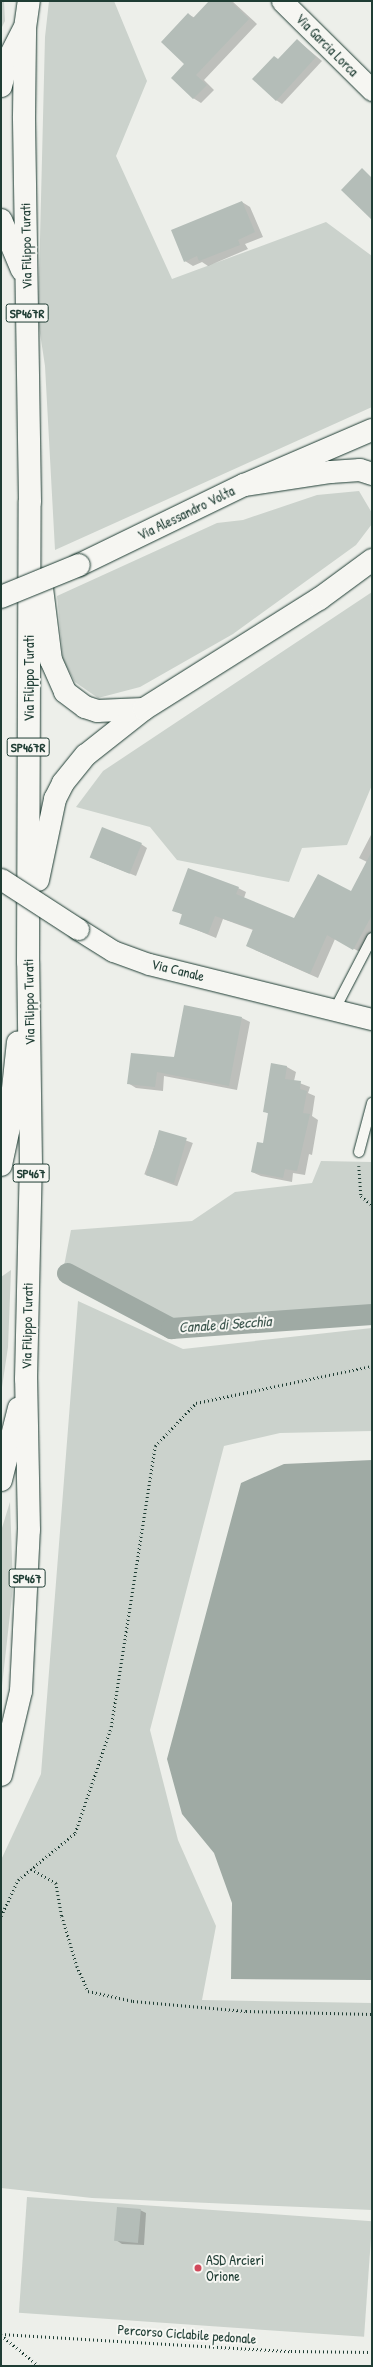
<!DOCTYPE html>
<html>
<head>
<meta charset="utf-8">
<style>
	body { margin:0 }
	#map { position:relative; width:373px; height:2367px; overflow:hidden; background:#edefea; font-family:"Patrick Hand",sans-serif }
	div>[style] { position:absolute }
	[style*='--x'] { left:calc(var(--x)*1px); top:calc(var(--y)*1px); width:calc(var(--w)*1px); rotate:calc(var(--a)*1deg) }
	.green>* { inset:0; background:#cbd2cc; transform-origin:0 0 }
	.water>* { inset:0; background:#9faaa4 }
	.shadow>* { inset:0; background:#0003; transform-origin:0 0 }
	.canal>* { height:21px; margin:-10.5px; padding:0 10.5px; transform-origin:10.5px; border-radius:10.5px; background:#9faaa4 }
	.building>* { inset:0; background:#b4bdb8; transform-origin:0 0 }
	.path>* { height:2.5px; margin-top:-1.25px; transform-origin:0; background:repeating-linear-gradient(90deg,#1f3d34 0 1px,transparent 0 4px) }
	.roads { filter:drop-shadow(0 0 1px #1f3d34) drop-shadow(0 0 1px #1f3d34) }
	.lane>* { height:10px; margin:-5px; padding:0 5px; transform-origin:5px; border-radius:5px; background:#f6f6f2 }
	.street>* { height:21px; margin:-10.5px; padding:0 10.5px; transform-origin:10.5px; border-radius:10.5px; background:#f6f6f2 }
	.secondary>* { height:22px; margin:-11px; padding:0 11px; transform-origin:11px; border-radius:11px; background:#f6f6f2 }
	.primary>* { height:22px; margin:-11px; padding:0 11px; transform-origin:11px; border-radius:11px; background:#f6f6f2 }
	.bridges { filter:drop-shadow(0 0 1px #1f3d34) drop-shadow(0 0 1px #1f3d34) }
	.street-bridge>* { height:21px; margin:-10.5px; padding:0 10.5px; transform-origin:10.5px; border-radius:10.5px; background:#f6f6f2 }
	.secondary-bridge>* { height:22px; margin:-11px; padding:0 11px; transform-origin:11px; border-radius:11px; background:#f6f6f2 }
	.dots>* { width:11px; height:11px; translate:-50% -50%; box-sizing:border-box; border:2px solid #f6f6f2; border-radius:50% }
	span { translate:-50% -50%; white-space:nowrap; text-align:center; line-height:1.15; -webkit-text-stroke:4px #f6f6f2; paint-order:stroke }
	.shield-label span { padding:1px 3px; background:#f6f6f2; border:1px solid; border-radius:3px; -webkit-text-stroke-width:0 }
	.shield-label { font-size:13px; color:#1f3d34; font-weight:700 }
	.street-label { font-size:14px; color:#1f3d34 }
	.poi-label { font-size:14px; color:#1f3d34 }
	.left { translate:0 -50%; text-align:left }
	.water-label { font-size:15px; color:#3f5850; font-style:italic }
	.frame { position:absolute; inset:0; border:2px solid #1f3d34; pointer-events:none }
</style>
</head>
<body>
<div id="map">
	<div class="green">
		<i style="clip-path:polygon(1px 1px,4px 1px,5px 21px,1px 29px)"></i>
		<i style="clip-path:polygon(49px 1px,114px 1px,147px 81px,116px 156px,172px 279px,326px 222px,372px 256px,372px 407px,55px 550px,45px 366px,38px 320px,45px 37px)"></i>
		<i style="clip-path:polygon(359px 491px,372px 513px,372px 524px,356px 545px,233px 634px,140px 687px,98px 698px,75px 682px,63px 660px,57px 596px,217px 523px,243px 520px,317px 495px)"></i>
		<i style="clip-path:polygon(372px 592px,372px 785px,347px 845px,302px 848px,289px 882px,177px 860px,150px 827px,76px 807px,103px 771px)"></i>
		<i style="clip-path:polygon(321px 1161px,372px 1162px,372px 1306px,171px 1320px,64px 1266px,71px 1230px,192px 1221px,235px 1192px,312px 1183px)"></i>
		<i style="clip-path:polygon(11px 1270px,8px 1347px,1px 1394px,1px 1277px)"></i>
		<i style="clip-path:polygon(78px 1301px,183px 1349px,372px 1328px,372px 1431px,280px 1433px,224px 1446px,150px 1730px,178px 1840px,216px 1926px,202px 2000px,372px 2003px,372px 2210px,92px 2198px,1px 2188px,1px 1860px,41px 1774px)"></i>
		<i style="clip-path:polygon(10px 1502px,13px 1587px,1px 1695px,1px 1531px)"></i>
		<i style="left:27px;top:2197px;width:346px;height:116px;rotate:4deg"></i>
	</div>
	<div class="water">
		<i style="clip-path:polygon(372px 1460px,372px 1980px,231px 1979px,232px 1903px,214px 1853px,182px 1814px,167px 1759px,241px 1483px,284px 1464px)"></i>
	</div>
	<div class="shadow">
		<i style="clip-path:polygon(211px 1px,232px 1px,257px 24px,204px 80px,214px 90px,201px 103px,193px 98px,186px 64px,188px 14px,195px 18px)"></i>
		<i style="clip-path:polygon(297px 40px,322px 61px,282px 104px,276px 100px,279px 60px)"></i>
		<i style="clip-path:polygon(242px 202px,250px 207px,263px 237px,245px 244px,248px 249px,208px 266px,202px 262px,193px 266px,185px 261px)"></i>
		<i style="clip-path:polygon(372px 833px,372px 934px,362px 953px,335px 939px,318px 978px,255px 950px,253px 930px,223px 919px,216px 938px,180px 923px,183px 915px,174px 910px,238px 888px,246px 892px,244px 898px,295px 920px,351px 893px,367px 862px,359px 858px)"></i>
		<i style="clip-path:polygon(141px 844px,147px 848px,136px 876px,96px 860px)"></i>
		<i style="clip-path:polygon(242px 1018px,250px 1022px,237px 1090px,164px 1076px,163px 1091px,136px 1088px,128px 1083px)"></i>
		<i style="clip-path:polygon(272px 1064px,287px 1067px,296px 1072px,294px 1081px,310px 1087px,308px 1093px,315px 1096px,312px 1116px,318px 1120px,312px 1155px,309px 1154px,305px 1175px,293px 1173px,292px 1182px,261px 1176px,252px 1172px,264px 1144px,269px 1114px,264px 1111px)"></i>
		<i style="left:160px;top:1131px;width:35px;height:46px;rotate:20deg"></i>
		<i style="clip-path:polygon(140px 2210px,146px 2213px,144px 2245px,122px 2244px,116px 2240px)"></i>
	</div>
	<div class="canal">
		<i style="--x:67;--y:1273;--w:118;--a:27.9"></i>
		<i style="--x:171;--y:1328;--w:201;--a:-4"></i>
	</div>
	<div class="building">
		<i style="clip-path:polygon(209px 1px,230px 1px,249px 19px,196px 75px,207px 85px,193px 99px,171px 78px,184px 64px,161px 42px,188px 13px,193px 18px)"></i>
		<i style="clip-path:polygon(297px 39px,316px 57px,276px 101px,252px 79px,274px 56px,278px 59px)"></i>
		<i style="clip-path:polygon(362px 168px,372px 178px,372px 220px,341px 190px)"></i>
		<i style="clip-path:polygon(242px 201px,255px 232px,238px 240px,240px 245px,199px 261px,197px 256px,184px 262px,171px 230px)"></i>
		<i style="left:102px;top:827px;width:43px;height:33px;rotate:22deg"></i>
		<i style="clip-path:polygon(372px 851px,372px 915px,353px 950px,327px 935px,310px 974px,246px 946px,253px 929px,215px 916px,208px 934px,179px 924px,182px 914px,172px 911px,188px 868px,239px 887px,236px 894px,294px 918px,318px 874px,351px 891px)"></i>
		<i style="clip-path:polygon(184px 1005px,242px 1017px,229px 1086px,157px 1072px,155px 1087px,127px 1084px,131px 1053px,174px 1057px)"></i>
		<i style="clip-path:polygon(271px 1063px,287px 1066px,285px 1079px,301px 1081px,300px 1089px,307px 1091px,303px 1113px,310px 1114px,297px 1171px,285px 1169px,283px 1178px,251px 1172px,257px 1142px,263px 1143px,268px 1113px,263px 1112px)"></i>
		<i style="left:159px;top:1130px;width:29px;height:47px;rotate:16deg"></i>
		<i style="left:117px;top:2207px;width:24px;height:34px;rotate:5deg"></i>
	</div>
	<div class="path">
		<i style="--x:359;--y:1166;--w:30;--a:86"></i>
		<i style="--x:361;--y:1196;--w:14;--a:39"></i>
		<i style="--x:31;--y:1869;--w:29;--a:29"></i>
		<i style="--x:56;--y:1883;--w:34;--a:80"></i>
		<i style="--x:62;--y:1916;--w:52;--a:73.3"></i>
		<i style="--x:77;--y:1966;--w:27;--a:66"></i>
		<i style="--x:88;--y:1991;--w:46;--a:12.5"></i>
		<i style="--x:133;--y:2001;--w:113;--a:5.1"></i>
		<i style="--x:246;--y:2011;--w:126;--a:1.4"></i>
		<i style="--x:1;--y:1916;--w:40;--a:-65"></i>
		<i style="--x:18;--y:1880;--w:74;--a:-39.5"></i>
		<i style="--x:75;--y:1833;--w:112;--a:-71.2"></i>
		<i style="--x:111;--y:1727;--w:284;--a:-81.1"></i>
		<i style="--x:155;--y:1446;--w:59;--a:-46.4"></i>
		<i style="--x:196;--y:1403;--w:180;--a:-11.9"></i>
		<i style="--x:1;--y:2334;--w:290;--a:3.4"></i>
		<i style="--x:291;--y:2351;--w:81;--a:0.7"></i>
		<i style="--x:1;--y:2335;--w:49;--a:39.2"></i>
	</div>
	<div class="roads">
		<div class="lane">
			<i style="--x:335;--y:1009;--w:80;--a:-62.5"></i>
			<i style="--x:359;--y:1152;--w:51;--a:-75.1"></i>
		</div>
		<div class="street">
			<i style="--x:282;--y:1;--w:127;--a:44.7"></i>
			<i style="--x:78;--y:929;--w:41;--a:32.2"></i>
			<i style="--x:113;--y:951;--w:38;--a:20"></i>
			<i style="--x:149;--y:964;--w:230;--a:13.9"></i>
		</div>
		<div class="secondary">
			<i style="--x:79;--y:565;--w:183;--a:-25.9"></i>
			<i style="--x:244;--y:485;--w:139;--a:-23.3"></i>
		</div>
		<div class="primary">
			<i style="--x:1;--y:86;--w:25;--a:-76"></i>
			<i style="--x:7;--y:62;--w:36;--a:-63"></i>
			<i style="--x:1;--y:220;--w:54;--a:67.2"></i>
			<i style="--x:244;--y:485;--w:88;--a:-8.5"></i>
			<i style="--x:331;--y:472;--w:29;--a:-4"></i>
			<i style="--x:360;--y:470;--w:13;--a:18"></i>
			<i style="--x:41;--y:580;--w:81;--a:82.9"></i>
			<i style="--x:51;--y:660;--w:35;--a:66"></i>
			<i style="--x:65;--y:692;--w:25;--a:37"></i>
			<i style="--x:85;--y:707;--w:13;--a:18"></i>
			<i style="--x:97;--y:711;--w:47;--a:-2.4"></i>
			<i style="--x:38;--y:880;--w:83;--a:-78.1"></i>
			<i style="--x:55;--y:799;--w:18;--a:-63"></i>
			<i style="--x:63;--y:783;--w:36;--a:-51"></i>
			<i style="--x:86;--y:755;--w:74;--a:-38.4"></i>
			<i style="--x:144;--y:709;--w:207;--a:-32.2"></i>
			<i style="--x:319;--y:599;--w:66;--a:-36.3"></i>
			<i style="--x:1;--y:1165;--w:40;--a:-78"></i>
			<i style="--x:9;--y:1126;--w:84;--a:-83.9"></i>
			<i style="--x:1;--y:1480;--w:74;--a:-76"></i>
			<i style="--x:1;--y:1775;--w:86;--a:-76.6"></i>
			<i style="--x:21;--y:1691;--w:161;--a:-87.2"></i>
			<i style="--x:29;--y:1530;--w:151;--a:-91.1"></i>
			<i style="--x:26;--y:1379;--w:214;--a:-88.7"></i>
			<i style="--x:31;--y:1165;--w:203;--a:-90.8"></i>
			<i style="--x:28;--y:962;--w:460;--a:-89.8"></i>
			<i style="--x:30;--y:502;--w:386;--a:-90.9"></i>
			<i style="--x:24;--y:116;--w:88;--a:-89.3"></i>
			<i style="--x:25;--y:28;--w:27;--a:-82"></i>
		</div>
	</div>
	<div class="bridges">
		<div class="street-bridge">
			<i style="--x:1;--y:879;--w:92;--a:33"></i>
		</div>
		<div class="secondary-bridge">
			<i style="--x:1;--y:597;--w:84;--a:-22.3"></i>
		</div>
	</div>
	<div class="dots">
		<i style="left:198px;top:2268px;background:#d1495b"></i>
	</div>
	<div class="shield-label">
		<span style="left:27px;top:313px">SP467R</span>
		<span style="left:28px;top:747px">SP467R</span>
		<span style="left:31px;top:1173px">SP467</span>
		<span style="left:27px;top:1578px">SP467</span>
	</div>
	<div class="street-label">
		<span style="left:327px;top:45px;rotate:45deg">Via Garcia Lorca</span>
		<span style="left:26px;top:246px;rotate:-91deg">Via Filippo Turati</span>
		<span style="left:186px;top:513px;rotate:-26deg">Via Alessandro Volta</span>
		<span style="left:29px;top:678px;rotate:-90deg">Via Filippo Turati</span>
		<span style="left:178px;top:970px;rotate:14deg">Via Canale</span>
		<span style="left:29px;top:1002px;rotate:-91deg">Via Filippo Turati</span>
		<span style="left:27px;top:1326px;rotate:-89deg">Via Filippo Turati</span>
		<span style="left:187px;top:2334px;rotate:4deg">Percorso Ciclabile pedonale</span>
	</div>
	<div class="poi-label">
		<span class="left" style="left:206px;top:2268px">ASD Arcieri<br>Orione</span>
	</div>
	<div class="water-label">
		<span style="left:225px;top:1324px;rotate:-4deg">Canale di Secchia</span>
	</div>
	<div class="frame"></div>
</div>
</body>
</html>
